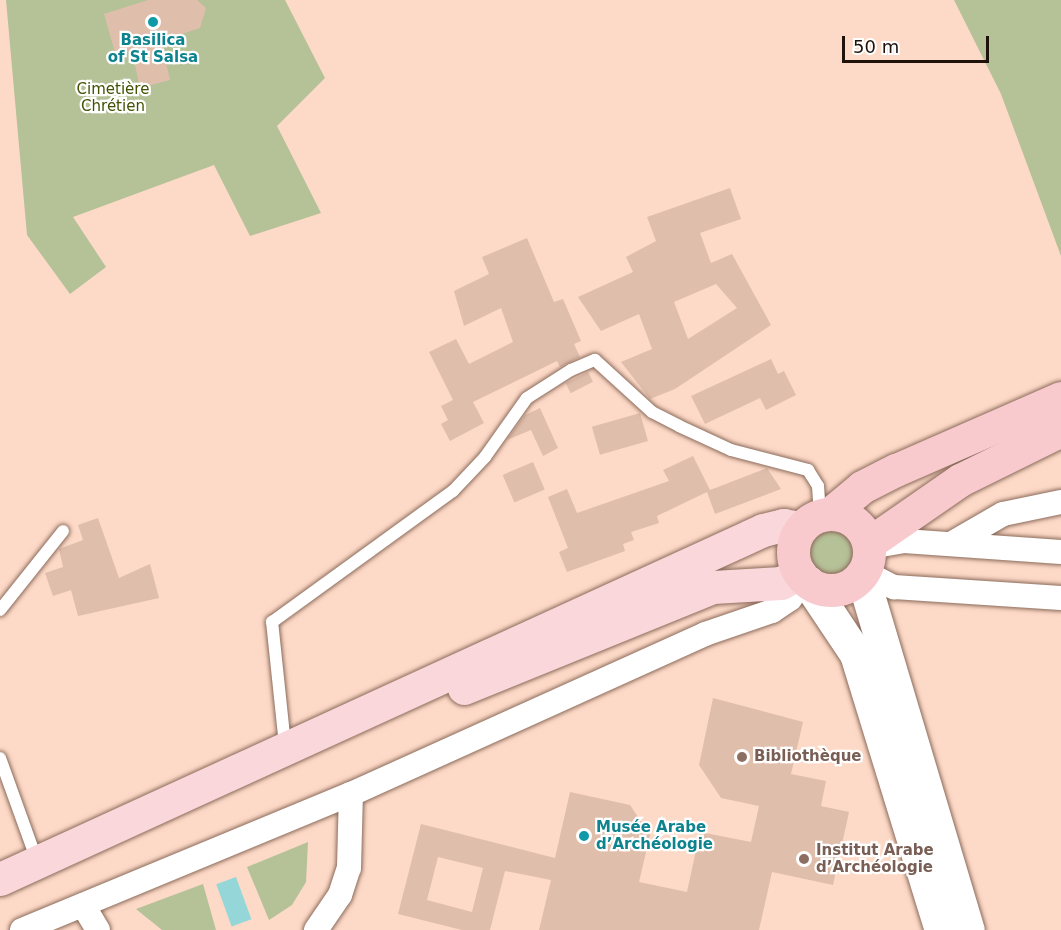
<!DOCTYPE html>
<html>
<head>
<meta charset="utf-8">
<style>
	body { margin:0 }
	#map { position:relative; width:1061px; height:930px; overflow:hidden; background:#fdd9c7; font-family:"DejaVu Sans",sans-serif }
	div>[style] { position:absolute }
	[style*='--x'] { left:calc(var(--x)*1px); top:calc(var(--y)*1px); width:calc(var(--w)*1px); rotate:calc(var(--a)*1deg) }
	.green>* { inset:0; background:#b5c197 }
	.round { border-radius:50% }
	.water>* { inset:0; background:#95d7d8; transform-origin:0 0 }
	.building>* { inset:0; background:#e0beac; transform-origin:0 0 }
	.roads { filter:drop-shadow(0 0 2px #8b6b5b) drop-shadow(0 0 2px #8b6b5b) }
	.service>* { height:12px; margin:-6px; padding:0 6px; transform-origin:6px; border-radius:6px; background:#fff }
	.minor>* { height:24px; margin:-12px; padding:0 12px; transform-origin:12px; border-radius:12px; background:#fff }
	.secondary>* { height:33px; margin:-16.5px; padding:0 16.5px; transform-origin:16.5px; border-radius:16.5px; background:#fff }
	.primary>* { height:33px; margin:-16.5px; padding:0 16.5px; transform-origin:16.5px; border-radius:16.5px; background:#fad7da }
	.trunk>* { height:33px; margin:-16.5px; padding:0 16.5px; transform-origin:16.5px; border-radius:16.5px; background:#f8cace }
	.trunk>.ring { margin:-16.5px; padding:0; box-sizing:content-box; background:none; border:33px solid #f8cace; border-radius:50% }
	.dots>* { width:16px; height:16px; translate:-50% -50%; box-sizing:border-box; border:3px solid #fff; border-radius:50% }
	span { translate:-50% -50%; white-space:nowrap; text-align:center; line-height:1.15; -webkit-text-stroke:4.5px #fff; paint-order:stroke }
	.culture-label { font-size:15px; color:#0d838f; font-weight:700 }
	.left { translate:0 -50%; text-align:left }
	.park-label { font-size:15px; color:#425103 }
	.education-label { font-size:15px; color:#785e54; font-weight:700 }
	.scale { position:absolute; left:842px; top:36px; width:147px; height:27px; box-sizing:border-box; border:3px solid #1e120b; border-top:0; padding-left:8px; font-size:18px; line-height:21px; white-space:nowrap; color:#1e120b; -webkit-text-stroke:4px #fff; paint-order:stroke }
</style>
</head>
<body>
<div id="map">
	<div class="green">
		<i style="clip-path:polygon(6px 0,285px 0,325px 78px,277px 126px,321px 213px,250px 236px,214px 165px,73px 217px,106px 267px,70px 294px,27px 235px)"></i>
		<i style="clip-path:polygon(954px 0,1061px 0,1061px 256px,1001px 94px)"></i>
		<i class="round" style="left:807px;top:527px;width:48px;height:48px"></i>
		<i style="clip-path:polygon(308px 842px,306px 882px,292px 905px,269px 920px,247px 867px)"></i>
		<i style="clip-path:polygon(203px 884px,216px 930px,162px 930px,136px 909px)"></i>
	</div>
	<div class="water">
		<i style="left:236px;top:877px;width:45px;height:21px;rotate:70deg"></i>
	</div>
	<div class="building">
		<i style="clip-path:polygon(148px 0,197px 0,206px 8px,200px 28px,161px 41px,170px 80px,140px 88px,132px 51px,116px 56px,104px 14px)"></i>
		<i style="clip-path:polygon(evenodd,730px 188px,741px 219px,700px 233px,711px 263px,732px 254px,771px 325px,675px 389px,650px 399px,621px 362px,652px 349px,639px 314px,601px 331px,578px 297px,633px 272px,626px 257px,656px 241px,647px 217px,730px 188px,716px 284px,737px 308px,688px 339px,674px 302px,716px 284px)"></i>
		<i style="clip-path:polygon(527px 238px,554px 302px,563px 299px,581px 341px,574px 344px,580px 357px,560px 367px,557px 361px,473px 402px,484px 423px,450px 441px,441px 424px,448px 420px,441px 406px,453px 400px,429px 352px,456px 339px,469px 364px,513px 342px,501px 308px,464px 326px,454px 291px,489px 274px,482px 257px)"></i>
		<i style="clip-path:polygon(771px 359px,778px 374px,784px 371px,796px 395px,766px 410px,760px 398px,705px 424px,691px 396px)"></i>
		<i style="left:588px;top:372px;width:11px;height:25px;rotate:63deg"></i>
		<i style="clip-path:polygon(540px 408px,558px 448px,543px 456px,531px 430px,507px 440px,525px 415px)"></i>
		<i style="left:640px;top:413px;width:29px;height:50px;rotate:74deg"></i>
		<i style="clip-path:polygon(693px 456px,710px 490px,767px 468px,781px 489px,715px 514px,707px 492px,657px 516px,659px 523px,631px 532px,634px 540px,623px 544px,625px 551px,567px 572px,559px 552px,568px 548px,548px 497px,567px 489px,577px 513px,669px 481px,663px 470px)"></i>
		<i style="left:533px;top:462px;width:30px;height:33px;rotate:67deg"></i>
		<i style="clip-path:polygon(98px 518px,119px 578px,150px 564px,159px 598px,78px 616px,71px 590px,53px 596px,45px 573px,63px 567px,59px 549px,83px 540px,78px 525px)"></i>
		<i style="clip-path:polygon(evenodd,713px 698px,803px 722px,791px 774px,826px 781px,821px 806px,849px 812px,833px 885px,772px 872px,759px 930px,539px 930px,551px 880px,505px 871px,490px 930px,462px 930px,398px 914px,421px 824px,555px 858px,570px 792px,630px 805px,650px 835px,639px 882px,687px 892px,700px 832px,751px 842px,759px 806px,721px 798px,699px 765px,713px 698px,438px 857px,483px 868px,472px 912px,427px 900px,438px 857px)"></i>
	</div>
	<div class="roads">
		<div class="service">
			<i style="--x:0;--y:610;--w:101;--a:-51.4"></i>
			<i style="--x:285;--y:745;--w:124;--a:-96"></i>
			<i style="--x:272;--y:622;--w:223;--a:-35.9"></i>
			<i style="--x:453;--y:491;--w:47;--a:-46.7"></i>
			<i style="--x:485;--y:457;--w:72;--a:-54.6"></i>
			<i style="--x:527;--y:398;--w:52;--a:-32.5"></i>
			<i style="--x:571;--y:370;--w:26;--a:-23"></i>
			<i style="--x:595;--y:360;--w:77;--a:42.4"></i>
			<i style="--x:652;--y:412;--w:30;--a:27"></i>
			<i style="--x:679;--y:426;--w:57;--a:24.8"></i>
			<i style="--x:731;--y:450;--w:80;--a:14.6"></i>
			<i style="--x:808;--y:470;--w:19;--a:58"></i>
			<i style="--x:818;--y:486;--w:29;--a:86"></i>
			<i style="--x:0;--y:758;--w:109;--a:70.2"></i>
		</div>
		<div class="minor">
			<i style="--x:951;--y:544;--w:60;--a:-30"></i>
			<i style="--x:1003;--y:514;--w:59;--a:-11.7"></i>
			<i style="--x:870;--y:547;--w:35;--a:-10"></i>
			<i style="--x:904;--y:541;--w:157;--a:4"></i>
			<i style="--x:864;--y:572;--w:34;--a:27"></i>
			<i style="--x:894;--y:587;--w:167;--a:3.8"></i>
			<i style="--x:83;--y:905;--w:29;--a:59"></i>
			<i style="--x:22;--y:930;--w:356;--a:-22.5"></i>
			<i style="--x:351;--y:794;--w:388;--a:-24.3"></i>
			<i style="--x:705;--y:634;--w:71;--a:-18.9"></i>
			<i style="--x:772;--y:611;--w:22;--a:-34"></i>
			<i style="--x:790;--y:599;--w:24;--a:-54"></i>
			<i style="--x:316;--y:930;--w:42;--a:-55.6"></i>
			<i style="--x:340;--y:895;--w:28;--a:-72"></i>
			<i style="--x:349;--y:868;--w:74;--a:-88.5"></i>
		</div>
		<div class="secondary">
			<i style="--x:862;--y:575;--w:370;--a:73.4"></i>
			<i style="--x:808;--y:582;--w:87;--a:56.3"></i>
			<i style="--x:856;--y:654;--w:289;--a:72.9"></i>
		</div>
		<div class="primary">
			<i style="--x:464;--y:688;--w:269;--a:-22.1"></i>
			<i style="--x:713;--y:587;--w:68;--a:-3.4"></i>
			<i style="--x:781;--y:583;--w:21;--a:-29"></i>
			<i style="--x:0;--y:879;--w:839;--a:-24.58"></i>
			<i style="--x:763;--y:530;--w:21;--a:-14"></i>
			<i style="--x:783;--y:525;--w:17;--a:10"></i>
		</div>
		<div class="trunk">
			<i style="--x:831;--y:513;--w:40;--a:-40"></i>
			<i style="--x:862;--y:487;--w:38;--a:-27"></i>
			<i style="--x:896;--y:470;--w:180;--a:-23.6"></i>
			<i class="ring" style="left:793px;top:514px;width:43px;height:43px"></i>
			<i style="--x:869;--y:543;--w:111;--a:-34.7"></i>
			<i style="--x:960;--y:480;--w:113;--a:-26.3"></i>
		</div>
	</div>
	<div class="dots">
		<i style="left:153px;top:22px;background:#0f9aa8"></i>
		<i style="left:742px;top:757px;background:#8d6e63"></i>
		<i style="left:584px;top:836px;background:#0f9aa8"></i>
		<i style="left:804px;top:859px;background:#8d6e63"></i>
	</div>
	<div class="culture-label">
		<span style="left:153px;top:49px">Basilica<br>of St Salsa</span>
		<span class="left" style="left:596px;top:836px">Musée Arabe<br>d’Archéologie</span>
	</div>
	<div class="park-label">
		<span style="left:113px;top:98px">Cimetière<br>Chrétien</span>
	</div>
	<div class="education-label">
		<span class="left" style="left:754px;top:757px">Bibliothèque</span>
		<span class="left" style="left:816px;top:859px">Institut Arabe<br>d’Archéologie</span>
	</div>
	<div class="scale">50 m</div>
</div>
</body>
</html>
